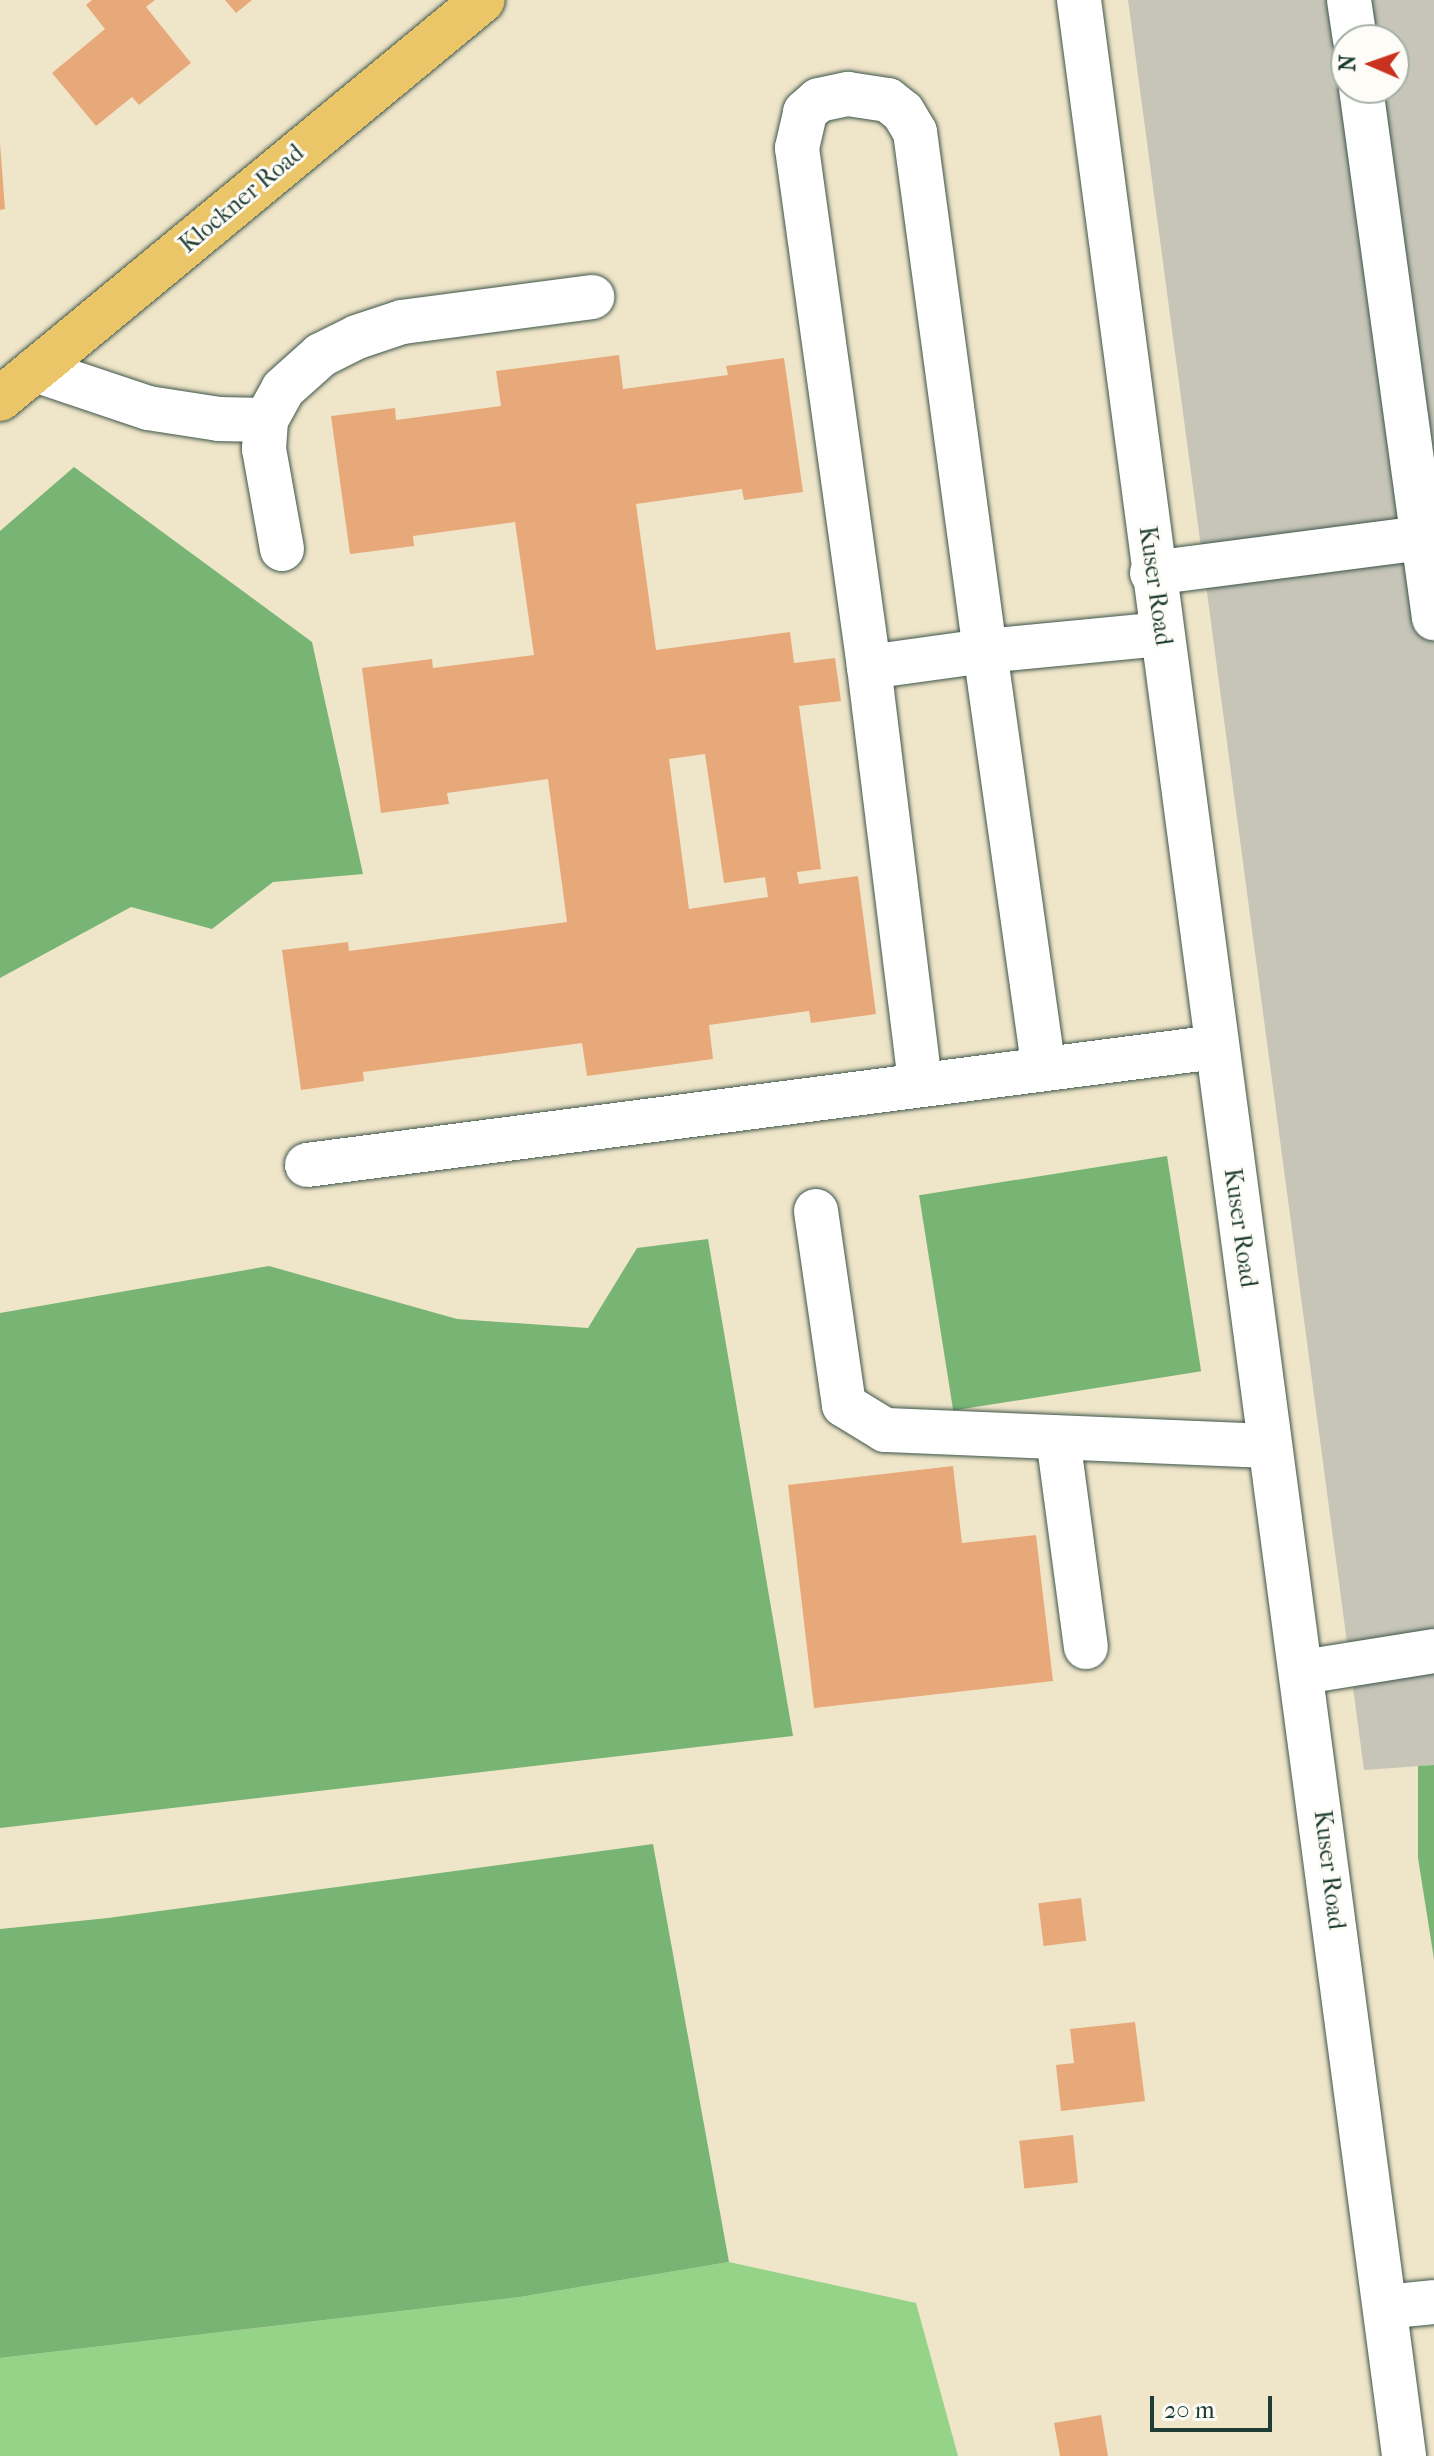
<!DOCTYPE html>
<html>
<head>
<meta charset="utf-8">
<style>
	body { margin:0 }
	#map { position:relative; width:1434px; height:2456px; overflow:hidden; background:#efe5c9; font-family:"IM FELL French Canon",serif }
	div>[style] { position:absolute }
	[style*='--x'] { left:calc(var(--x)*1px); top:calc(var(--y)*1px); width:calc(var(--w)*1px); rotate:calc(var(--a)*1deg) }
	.industrial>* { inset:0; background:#c6c5b8 }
	.green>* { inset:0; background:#95d388 }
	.forest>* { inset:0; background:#78b574; transform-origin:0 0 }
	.building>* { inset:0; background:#e8a97a; transform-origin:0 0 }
	.roads { filter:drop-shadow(0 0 2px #3e564a) drop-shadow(0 0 2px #3e564a) }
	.minor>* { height:44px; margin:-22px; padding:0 22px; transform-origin:22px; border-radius:22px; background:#fff }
	.major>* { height:44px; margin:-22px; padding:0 22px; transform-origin:22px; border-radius:22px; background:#ebc669 }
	span { translate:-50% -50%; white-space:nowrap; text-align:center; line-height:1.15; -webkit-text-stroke:6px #fdfcf7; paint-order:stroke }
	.street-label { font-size:24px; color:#1f3d34 }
	.north { position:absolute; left:1330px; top:24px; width:80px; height:80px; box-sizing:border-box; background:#fdfcf7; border:2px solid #a4b0a9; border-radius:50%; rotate:272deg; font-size:22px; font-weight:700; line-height:32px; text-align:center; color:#1f3d34 }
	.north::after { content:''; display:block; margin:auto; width:28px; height:36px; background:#c8321e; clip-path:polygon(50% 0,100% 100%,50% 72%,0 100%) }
	.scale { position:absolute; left:1150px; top:2396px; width:122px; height:36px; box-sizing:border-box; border:4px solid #1f3d34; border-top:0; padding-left:10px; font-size:24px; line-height:28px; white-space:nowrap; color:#1f3d34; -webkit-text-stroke:6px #fdfcf7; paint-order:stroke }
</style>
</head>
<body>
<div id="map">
	<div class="industrial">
		<i style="clip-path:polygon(evenodd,1128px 0,1434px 0,1434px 1765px,1364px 1770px,1128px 0,1346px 40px,1394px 40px,1394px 88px,1346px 88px,1346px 40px)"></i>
	</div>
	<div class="green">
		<i style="clip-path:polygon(729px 2262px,916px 2303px,958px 2456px,0 2456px,0 2358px,520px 2297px)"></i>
	</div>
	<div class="forest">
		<i style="clip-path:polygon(74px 467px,312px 642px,363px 874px,273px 882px,212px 929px,131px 907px,0 978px,0 531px)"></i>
		<i style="left:1167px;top:1156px;width:218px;height:251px;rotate:81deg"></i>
		<i style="clip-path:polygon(708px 1239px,793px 1736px,0 1828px,0 1313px,269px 1266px,457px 1319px,588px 1328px,637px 1248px)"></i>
		<i style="clip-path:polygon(1434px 1765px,1434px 1959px,1418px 1858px,1418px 1766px)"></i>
		<i style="clip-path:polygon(653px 1844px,729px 2262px,520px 2297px,0 2358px,0 1929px,108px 1918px)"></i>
	</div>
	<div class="building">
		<i style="clip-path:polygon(92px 0,155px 0,146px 7px,191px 63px,139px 105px,132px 97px,96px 126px,52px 73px,105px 29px,86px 5px)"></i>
		<i style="clip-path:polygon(225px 0,252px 0,236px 13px)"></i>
		<i style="clip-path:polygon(0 143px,5px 209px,0 210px)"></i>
		<i style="clip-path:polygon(evenodd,619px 355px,623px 389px,728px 375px,726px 366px,784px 358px,803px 492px,744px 500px,742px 489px,636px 504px,656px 650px,790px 632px,794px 663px,835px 658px,841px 701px,799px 706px,821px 869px,797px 872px,799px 884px,858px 876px,876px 1014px,811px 1023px,809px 1011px,709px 1025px,713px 1059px,587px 1076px,582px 1043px,363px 1072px,364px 1081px,301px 1090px,282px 950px,348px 942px,349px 951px,567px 922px,548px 779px,447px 793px,449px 804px,381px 813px,362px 668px,432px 659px,433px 668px,534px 655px,515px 522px,413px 536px,414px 546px,350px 554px,331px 416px,395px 408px,396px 420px,501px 406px,496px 371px,619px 355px,705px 754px,724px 883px,765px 877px,768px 897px,689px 909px,669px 759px,705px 754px)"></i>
		<i style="clip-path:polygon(953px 1466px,962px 1543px,1036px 1535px,1053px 1681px,814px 1708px,788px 1485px)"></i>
		<i style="left:1081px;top:1898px;width:43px;height:43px;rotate:83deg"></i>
		<i style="clip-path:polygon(1135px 2022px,1145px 2101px,1061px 2111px,1056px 2065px,1074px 2063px,1070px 2029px)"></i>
		<i style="left:1073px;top:2135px;width:48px;height:54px;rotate:84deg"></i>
		<i style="clip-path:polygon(1101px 2415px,1108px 2456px,1060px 2456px,1054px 2423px)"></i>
	</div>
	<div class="roads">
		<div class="minor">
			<i style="--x:1079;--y:0;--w:2477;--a:82.46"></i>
			<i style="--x:1349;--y:0;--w:40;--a:81.5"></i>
			<i style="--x:1361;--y:88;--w:454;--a:82.2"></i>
			<i style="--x:35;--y:370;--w:119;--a:18.6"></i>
			<i style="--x:148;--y:408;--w:72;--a:8.8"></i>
			<i style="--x:219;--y:419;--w:47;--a:1.2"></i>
			<i style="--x:282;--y:549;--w:102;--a:-100.2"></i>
			<i style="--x:264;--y:449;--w:29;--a:-86"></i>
			<i style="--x:266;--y:420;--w:35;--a:-61"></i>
			<i style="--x:283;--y:389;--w:51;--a:-41.8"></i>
			<i style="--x:321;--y:355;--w:40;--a:-26.6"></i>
			<i style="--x:357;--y:337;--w:47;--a:-18.4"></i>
			<i style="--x:402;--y:322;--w:192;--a:-7.5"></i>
			<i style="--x:1152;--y:573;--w:273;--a:-7.4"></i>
			<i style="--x:1423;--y:538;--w:81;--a:82.2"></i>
			<i style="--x:869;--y:667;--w:117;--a:-7.9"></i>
			<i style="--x:985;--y:651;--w:419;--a:82"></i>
			<i style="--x:920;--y:1082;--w:418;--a:-97"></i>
			<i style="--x:869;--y:667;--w:524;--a:-97.9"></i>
			<i style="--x:797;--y:148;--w:37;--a:-77"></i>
			<i style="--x:805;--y:112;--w:18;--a:-41"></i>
			<i style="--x:819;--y:100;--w:30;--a:-12"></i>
			<i style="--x:848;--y:94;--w:40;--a:8.5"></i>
			<i style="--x:888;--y:100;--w:19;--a:39"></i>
			<i style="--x:903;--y:112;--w:23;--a:59"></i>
			<i style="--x:915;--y:132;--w:524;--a:82.32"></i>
			<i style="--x:985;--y:651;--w:178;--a:-5.5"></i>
			<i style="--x:307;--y:1165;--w:916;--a:-7.4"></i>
			<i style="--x:816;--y:1211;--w:196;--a:81.8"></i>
			<i style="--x:844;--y:1405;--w:48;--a:31.4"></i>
			<i style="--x:885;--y:1430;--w:385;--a:2.4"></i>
			<i style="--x:1058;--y:1438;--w:211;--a:82.4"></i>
			<i style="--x:1303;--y:1672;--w:133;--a:-9.1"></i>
			<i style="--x:1385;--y:2307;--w:49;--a:-5.8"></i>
		</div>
		<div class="major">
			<i style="--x:0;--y:399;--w:626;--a:-39.56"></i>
		</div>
	</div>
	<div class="street-label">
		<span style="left:242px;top:199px;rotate:-40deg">Klockner Road</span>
		<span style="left:1155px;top:586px;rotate:82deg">Kuser Road</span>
		<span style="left:1240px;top:1228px;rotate:82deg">Kuser Road</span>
		<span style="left:1329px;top:1870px;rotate:83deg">Kuser Road</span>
	</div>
	<div class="north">N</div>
	<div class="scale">20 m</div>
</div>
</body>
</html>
